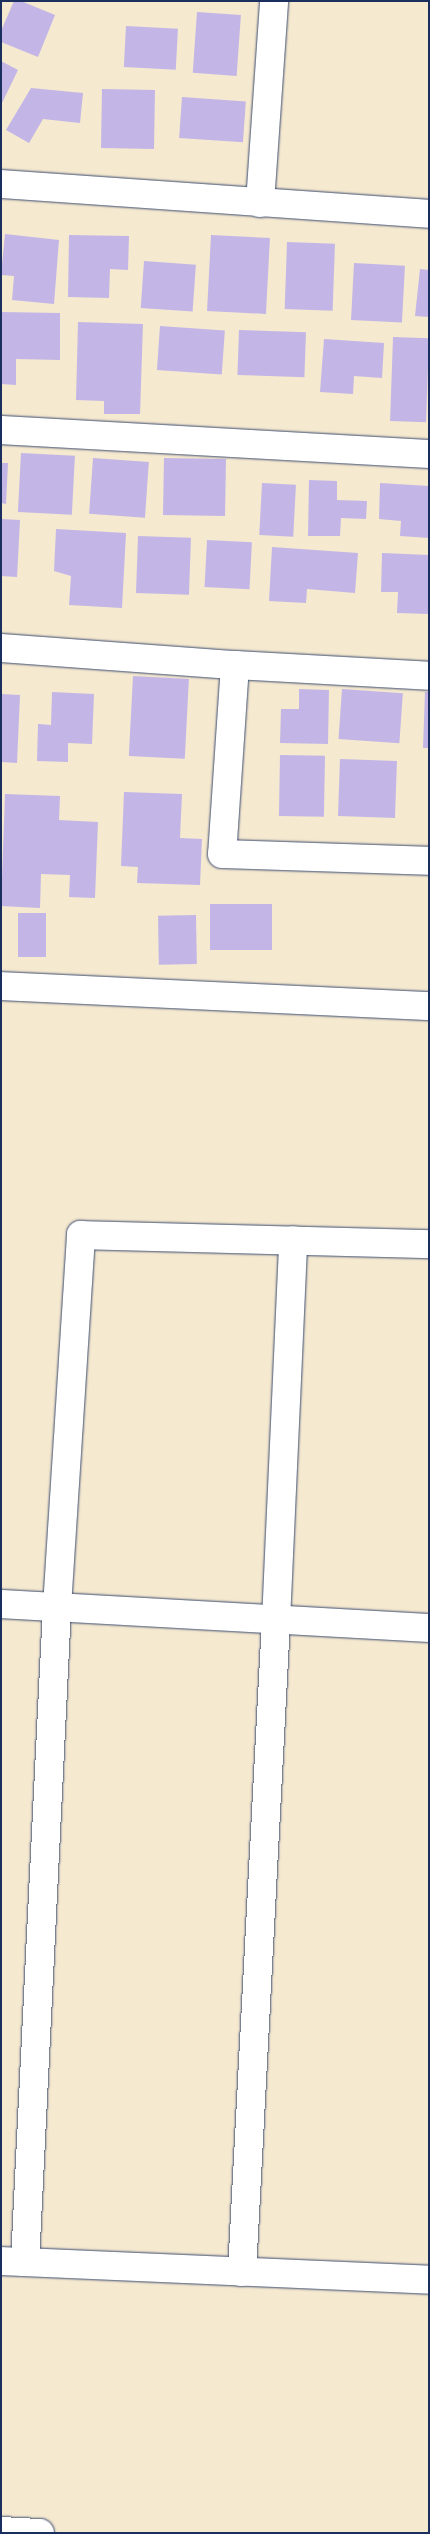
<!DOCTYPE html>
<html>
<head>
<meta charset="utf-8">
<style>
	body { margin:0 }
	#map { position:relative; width:430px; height:2534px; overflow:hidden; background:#f5e9d0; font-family:"IM FELL Great Primer",serif }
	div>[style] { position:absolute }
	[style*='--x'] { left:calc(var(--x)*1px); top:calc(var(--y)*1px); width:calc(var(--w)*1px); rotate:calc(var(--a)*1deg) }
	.building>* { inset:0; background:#c3b6e6; transform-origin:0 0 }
	.roads { filter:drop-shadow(0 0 1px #3c4b6f) drop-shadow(0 0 1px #3c4b6f) }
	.minor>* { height:28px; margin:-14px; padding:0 14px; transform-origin:14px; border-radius:14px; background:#fff }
	.tertiary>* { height:28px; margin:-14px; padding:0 14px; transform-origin:14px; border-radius:14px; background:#fff }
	span { translate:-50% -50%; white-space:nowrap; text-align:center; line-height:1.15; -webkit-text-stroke:4px #fcf5e5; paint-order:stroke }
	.frame { position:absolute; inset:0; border:2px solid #1b2f5e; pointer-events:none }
</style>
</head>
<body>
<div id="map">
	<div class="building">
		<i style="clip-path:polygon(14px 1px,21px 1px,55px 15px,38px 57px,1px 42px,1px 31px)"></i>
		<i style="left:197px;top:12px;width:44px;height:61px;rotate:4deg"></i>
		<i style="left:126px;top:26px;width:52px;height:41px;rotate:3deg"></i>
		<i style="clip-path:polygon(1px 61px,18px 70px,1px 105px)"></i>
		<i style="clip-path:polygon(31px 88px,83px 93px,80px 123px,43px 119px,29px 143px,6px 130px)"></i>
		<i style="left:102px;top:89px;width:53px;height:59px;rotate:1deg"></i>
		<i style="left:182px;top:97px;width:64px;height:41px;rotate:4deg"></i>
		<i style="clip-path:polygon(5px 234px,59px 240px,54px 304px,12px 300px,14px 276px,1px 275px)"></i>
		<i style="clip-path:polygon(69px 235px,129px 236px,128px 270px,110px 269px,109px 298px,68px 297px)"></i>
		<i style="left:211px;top:235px;width:59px;height:76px;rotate:3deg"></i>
		<i style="left:287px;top:242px;width:48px;height:67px;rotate:2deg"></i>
		<i style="left:144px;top:261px;width:52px;height:47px;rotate:4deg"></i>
		<i style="left:354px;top:263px;width:51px;height:57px;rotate:3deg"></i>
		<i style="clip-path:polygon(420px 269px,429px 270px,429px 317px,415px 316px)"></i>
		<i style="clip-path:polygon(1px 312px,60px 313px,60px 360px,16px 359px,16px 385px,1px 384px)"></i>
		<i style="clip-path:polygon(78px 322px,143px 324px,140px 414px,104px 414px,104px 401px,76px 400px)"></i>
		<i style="left:160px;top:326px;width:65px;height:44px;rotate:4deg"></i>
		<i style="left:239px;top:330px;width:67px;height:45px;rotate:2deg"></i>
		<i style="left:393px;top:337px;width:36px;height:84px;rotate:2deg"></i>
		<i style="clip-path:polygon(324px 339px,384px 343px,382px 378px,354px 376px,353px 394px,320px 392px)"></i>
		<i style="left:21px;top:453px;width:54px;height:59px;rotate:3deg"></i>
		<i style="left:93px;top:458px;width:56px;height:56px;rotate:4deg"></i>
		<i style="left:164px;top:458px;width:62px;height:57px;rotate:1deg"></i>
		<i style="clip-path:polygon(1px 463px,8px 463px,6px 504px,1px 503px)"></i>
		<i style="clip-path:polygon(309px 480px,337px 481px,337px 500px,367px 501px,366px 519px,341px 518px,340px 536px,308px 536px)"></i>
		<i style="left:262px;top:483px;width:34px;height:52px;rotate:3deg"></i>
		<i style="clip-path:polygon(380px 483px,429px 486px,429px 538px,400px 536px,401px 521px,379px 519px)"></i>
		<i style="clip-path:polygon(1px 519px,20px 520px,17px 577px,1px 576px)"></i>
		<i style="clip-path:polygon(56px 529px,126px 533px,122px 608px,69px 605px,71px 576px,54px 571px)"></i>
		<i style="left:138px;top:536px;width:53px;height:57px;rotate:2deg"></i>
		<i style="left:207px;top:540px;width:45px;height:47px;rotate:3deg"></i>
		<i style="clip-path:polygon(272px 547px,358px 553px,355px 593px,307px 589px,306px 603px,269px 601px)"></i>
		<i style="clip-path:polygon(382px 553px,429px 555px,429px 614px,397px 613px,398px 592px,381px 592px)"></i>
		<i style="left:133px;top:676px;width:56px;height:80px;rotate:3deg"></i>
		<i style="clip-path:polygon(299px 689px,329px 690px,328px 744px,280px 743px,281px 709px,299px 709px)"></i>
		<i style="left:342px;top:689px;width:61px;height:50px;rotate:4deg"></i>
		<i style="clip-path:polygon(52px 692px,94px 694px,92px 744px,68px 743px,68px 762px,37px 761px,38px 724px,51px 725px)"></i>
		<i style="clip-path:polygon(425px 692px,429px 692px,429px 748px,423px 748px)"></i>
		<i style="clip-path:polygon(1px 694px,20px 695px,17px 763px,1px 762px)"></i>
		<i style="left:280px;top:755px;width:45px;height:61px;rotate:1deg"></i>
		<i style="left:340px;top:759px;width:57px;height:57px;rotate:2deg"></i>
		<i style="clip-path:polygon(124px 792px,182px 794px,180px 838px,202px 839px,200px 885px,137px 883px,138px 867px,121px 866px)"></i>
		<i style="clip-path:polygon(5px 794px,60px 796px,59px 820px,98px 822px,95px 898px,69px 897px,70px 875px,41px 874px,40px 908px,1px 906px)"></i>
		<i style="left:210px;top:904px;width:62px;height:46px"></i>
		<i style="left:18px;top:913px;width:28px;height:44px"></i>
		<i style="left:196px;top:915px;width:49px;height:38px;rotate:89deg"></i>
	</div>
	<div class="roads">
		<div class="minor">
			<i style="--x:260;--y:203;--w:202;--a:-86"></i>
			<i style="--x:1;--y:430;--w:429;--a:3.2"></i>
			<i style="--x:1;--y:648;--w:235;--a:4.2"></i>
			<i style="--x:235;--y:665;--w:194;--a:3.2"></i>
			<i style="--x:235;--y:665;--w:189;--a:93.9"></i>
			<i style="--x:222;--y:854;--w:207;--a:1.9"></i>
			<i style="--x:1;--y:1604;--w:429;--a:3.2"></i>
			<i style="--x:1;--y:2261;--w:428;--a:2.5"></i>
			<i style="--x:25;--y:2262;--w:656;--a:-87.2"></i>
			<i style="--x:57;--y:1607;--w:373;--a:-86.3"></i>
			<i style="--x:81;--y:1235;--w:348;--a:1.5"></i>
			<i style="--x:242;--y:2272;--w:652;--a:-87.01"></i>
			<i style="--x:276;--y:1621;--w:381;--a:-87.4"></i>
			<i style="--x:1;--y:2531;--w:39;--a:3"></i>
		</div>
		<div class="tertiary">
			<i style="--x:1;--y:184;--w:429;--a:4"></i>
			<i style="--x:1;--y:986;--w:428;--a:2.7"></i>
		</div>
	</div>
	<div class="frame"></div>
</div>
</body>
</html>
